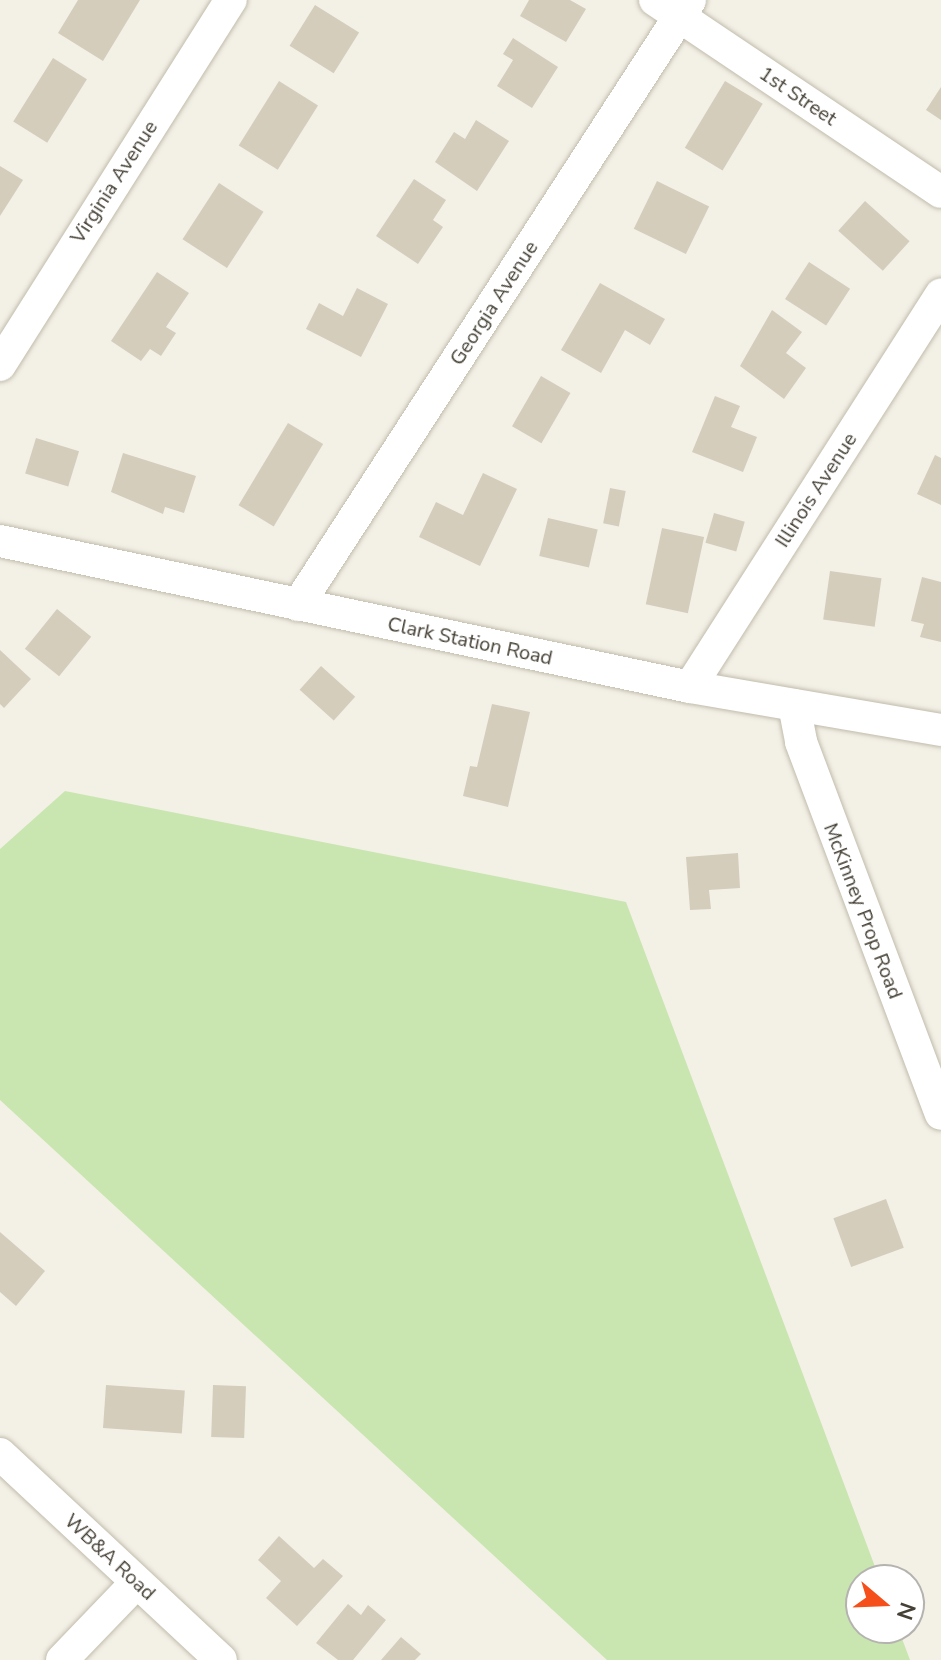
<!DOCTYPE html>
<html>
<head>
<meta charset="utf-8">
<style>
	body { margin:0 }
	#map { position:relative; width:941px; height:1660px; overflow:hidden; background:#f3f0e6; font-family:"Nunito Sans",sans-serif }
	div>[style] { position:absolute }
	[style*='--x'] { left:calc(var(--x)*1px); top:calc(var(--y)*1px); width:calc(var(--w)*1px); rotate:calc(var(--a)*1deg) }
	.green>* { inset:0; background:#c9e6b0 }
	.building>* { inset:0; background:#d4cdbc; transform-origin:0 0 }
	.roads { filter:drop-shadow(0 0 2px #c1bcac) drop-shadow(0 0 2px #c1bcac) }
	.minor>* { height:32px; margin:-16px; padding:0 16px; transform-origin:16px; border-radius:16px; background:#fff }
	span { translate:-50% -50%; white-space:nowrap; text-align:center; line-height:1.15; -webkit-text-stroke:6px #fff; paint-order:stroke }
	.street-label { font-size:20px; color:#464136 }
	.north { position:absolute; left:845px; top:1564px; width:80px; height:80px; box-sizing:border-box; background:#fff; border:2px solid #b5b3af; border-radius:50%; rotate:109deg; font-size:22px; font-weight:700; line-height:32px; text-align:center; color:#464136 }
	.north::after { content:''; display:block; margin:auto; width:28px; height:36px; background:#f5501b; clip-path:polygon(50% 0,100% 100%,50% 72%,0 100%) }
</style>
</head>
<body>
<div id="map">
	<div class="green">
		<i style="clip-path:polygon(65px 791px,626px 902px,880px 1580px,861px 1580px,861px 1628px,898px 1628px,910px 1660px,607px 1660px,0 1100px,0 849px)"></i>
	</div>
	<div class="building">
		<i style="clip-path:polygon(78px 0,140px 0,103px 61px,58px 33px)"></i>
		<i style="clip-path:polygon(529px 0,570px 0,586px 9px,566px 42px,520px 16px)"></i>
		<i style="left:315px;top:5px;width:52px;height:48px;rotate:32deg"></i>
		<i style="clip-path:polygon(513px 38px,558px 67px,532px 108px,497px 86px,513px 60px,503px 54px)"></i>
		<i style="left:53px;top:58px;width:40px;height:75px;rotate:32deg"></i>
		<i style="left:279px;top:81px;width:46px;height:76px;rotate:32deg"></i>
		<i style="left:725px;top:81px;width:44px;height:78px;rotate:31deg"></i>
		<i style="clip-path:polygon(941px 87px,941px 120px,926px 110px)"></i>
		<i style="clip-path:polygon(476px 120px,509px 141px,477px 191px,435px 162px,454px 132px,465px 139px)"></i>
		<i style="clip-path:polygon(0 166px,23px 180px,0 216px)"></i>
		<i style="clip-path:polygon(414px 179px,446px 200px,433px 220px,443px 227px,418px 264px,376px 236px)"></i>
		<i style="left:657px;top:181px;width:58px;height:53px;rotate:26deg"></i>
		<i style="left:219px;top:183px;width:53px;height:67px;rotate:33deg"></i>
		<i style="left:865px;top:201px;width:60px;height:40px;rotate:42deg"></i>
		<i style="left:809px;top:262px;width:49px;height:44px;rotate:33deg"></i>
		<i style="clip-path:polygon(157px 272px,189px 293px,166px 327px,176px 333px,161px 356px,150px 349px,141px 361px,111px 341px)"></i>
		<i style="clip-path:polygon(600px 283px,665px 319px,650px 345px,625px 330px,601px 373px,561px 350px)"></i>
		<i style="clip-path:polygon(357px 288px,388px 304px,361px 357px,306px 329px,319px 303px,343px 316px)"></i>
		<i style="clip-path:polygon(772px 310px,802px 332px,786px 353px,806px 368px,784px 399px,740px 366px)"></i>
		<i style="left:541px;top:376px;width:34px;height:58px;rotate:30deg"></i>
		<i style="clip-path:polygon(715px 396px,740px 406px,731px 427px,757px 437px,743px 472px,692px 452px)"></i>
		<i style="left:288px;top:423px;width:41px;height:96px;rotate:31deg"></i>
		<i style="left:36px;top:438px;width:45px;height:37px;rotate:17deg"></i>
		<i style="clip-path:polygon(123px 453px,196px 476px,184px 513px,165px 507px,163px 514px,111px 492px)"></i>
		<i style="clip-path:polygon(935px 455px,941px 458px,941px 505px,917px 494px)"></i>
		<i style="clip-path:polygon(483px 473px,517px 489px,480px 566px,419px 537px,436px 502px,463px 515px)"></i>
		<i style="left:610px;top:488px;width:16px;height:36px;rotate:11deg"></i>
		<i style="left:714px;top:513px;width:32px;height:31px;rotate:16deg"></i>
		<i style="left:548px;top:518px;width:51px;height:39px;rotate:13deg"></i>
		<i style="left:662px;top:528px;width:43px;height:78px;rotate:12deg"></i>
		<i style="left:830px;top:571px;width:52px;height:49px;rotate:8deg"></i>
		<i style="clip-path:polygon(922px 577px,941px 582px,941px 642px,920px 637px,924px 624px,911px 621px)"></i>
		<i style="left:57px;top:609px;width:44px;height:51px;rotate:39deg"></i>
		<i style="clip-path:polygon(0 650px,31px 679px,4px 708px,0 704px)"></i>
		<i style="left:321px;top:666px;width:46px;height:32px;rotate:42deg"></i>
		<i style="clip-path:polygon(492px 704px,530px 712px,508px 807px,463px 796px,470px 766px,477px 767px)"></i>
		<i style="clip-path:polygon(738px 853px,740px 888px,709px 890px,711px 909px,690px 910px,686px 857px)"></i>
		<i style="left:886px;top:1199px;width:52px;height:56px;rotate:70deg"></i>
		<i style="clip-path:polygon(0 1232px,45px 1271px,16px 1306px,0 1292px)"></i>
		<i style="left:106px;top:1385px;width:79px;height:43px;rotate:4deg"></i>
		<i style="left:213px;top:1385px;width:33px;height:52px;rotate:2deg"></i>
		<i style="clip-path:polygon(279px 1536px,314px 1568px,323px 1559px,343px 1576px,297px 1626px,266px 1598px,281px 1581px,258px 1560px)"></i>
		<i style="clip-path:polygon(348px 1604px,361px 1615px,368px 1605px,386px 1620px,353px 1660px,338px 1660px,316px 1643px)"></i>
		<i style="clip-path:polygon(401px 1637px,421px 1654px,415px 1660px,381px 1660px)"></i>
	</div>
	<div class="roads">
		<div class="minor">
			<i style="--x:655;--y:0;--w:344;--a:33.9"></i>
			<i style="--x:0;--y:365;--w:432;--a:-57.7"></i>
			<i style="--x:0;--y:541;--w:705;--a:11.95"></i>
			<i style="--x:690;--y:687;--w:255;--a:9.7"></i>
			<i style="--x:298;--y:605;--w:721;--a:-57.06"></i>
			<i style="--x:690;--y:687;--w:466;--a:-57.4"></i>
			<i style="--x:794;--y:705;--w:38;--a:79"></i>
			<i style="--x:801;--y:742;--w:397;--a:69.4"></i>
			<i style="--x:0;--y:1454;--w:302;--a:43"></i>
			<i style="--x:62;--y:1660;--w:108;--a:-46.1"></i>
		</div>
	</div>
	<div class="street-label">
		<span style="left:798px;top:96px;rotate:34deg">1st Street</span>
		<span style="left:114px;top:182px;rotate:-57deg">Virginia Avenue</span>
		<span style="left:494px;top:303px;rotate:-57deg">Georgia Avenue</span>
		<span style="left:816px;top:490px;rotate:-57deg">Illinois Avenue</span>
		<span style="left:470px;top:641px;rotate:12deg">Clark Station Road</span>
		<span style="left:863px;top:911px;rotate:69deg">McKinney Prop Road</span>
		<span style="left:110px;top:1557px;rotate:43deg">WB&amp;A Road</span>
	</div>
	<div class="north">N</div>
</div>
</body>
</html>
